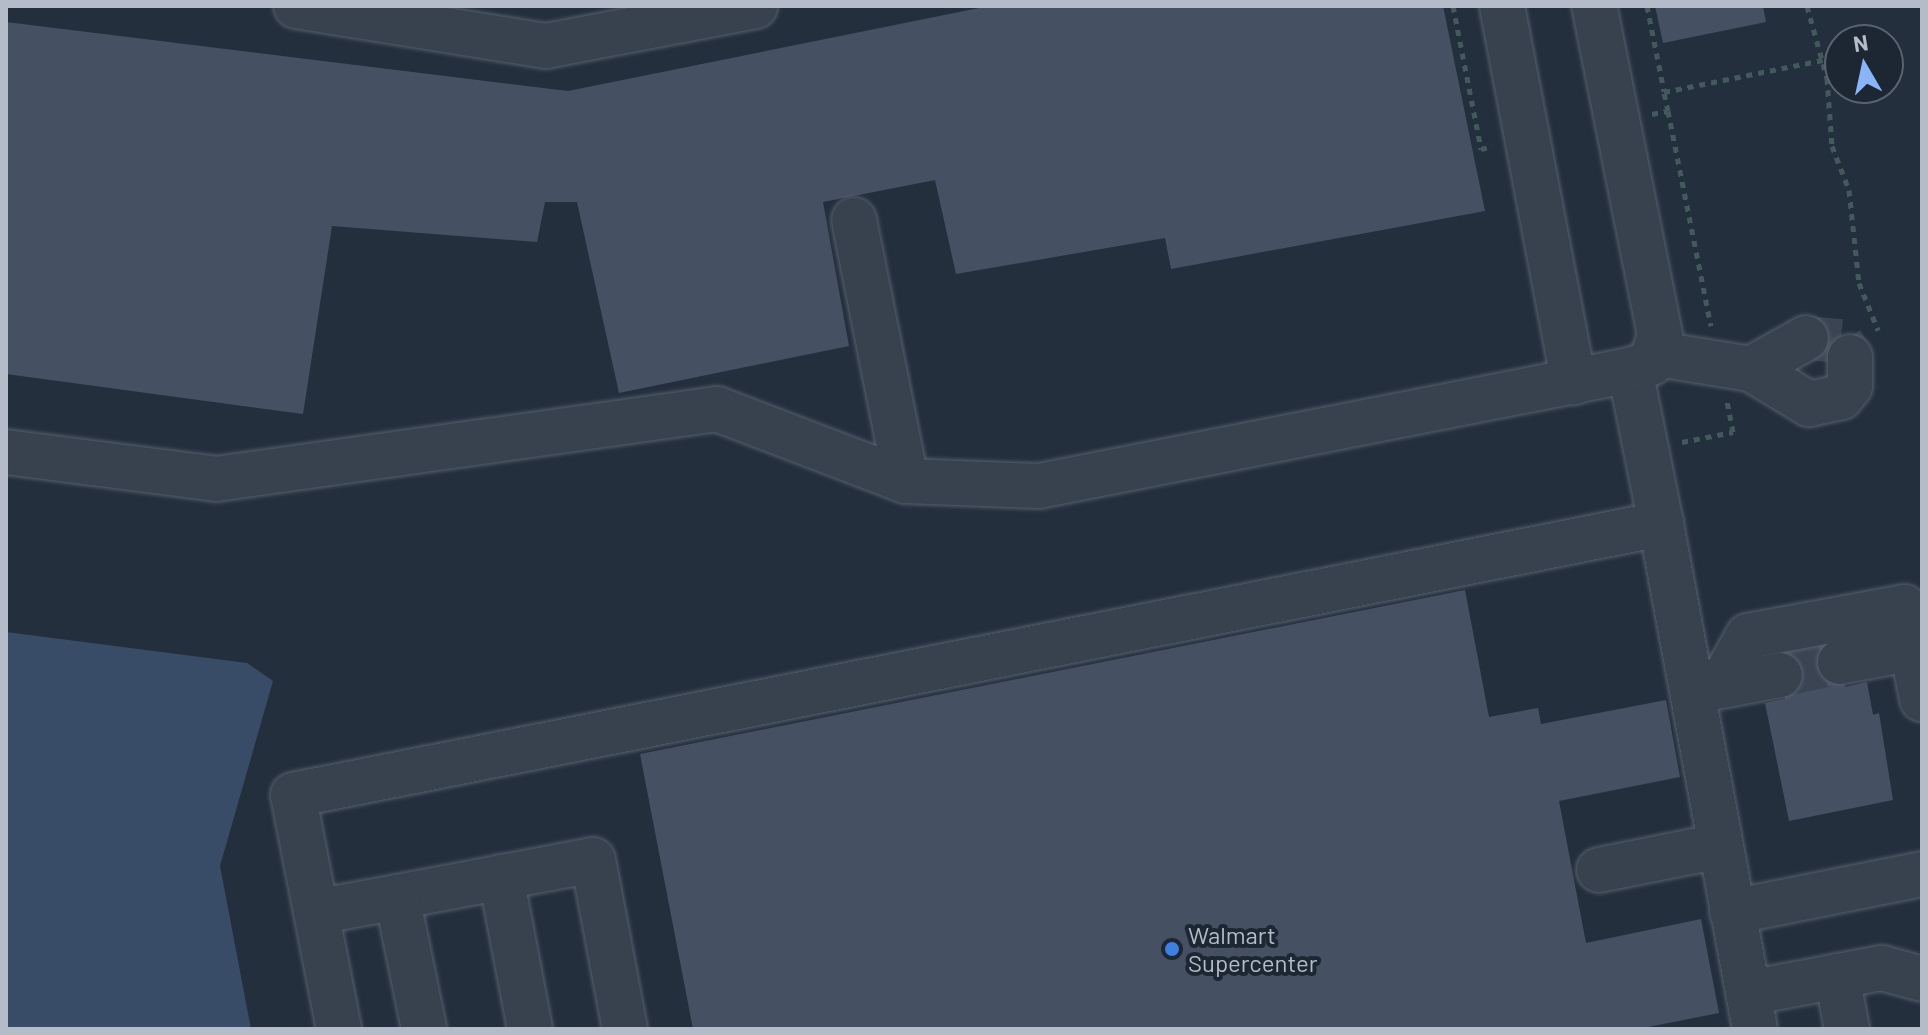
<!DOCTYPE html>
<html>
<head>
<meta charset="utf-8">
<style>
	body { margin:0 }
	#map { position:relative; width:1928px; height:1035px; overflow:hidden; background:#242f3e; font-family:Barlow,sans-serif }
	div>[style] { position:absolute }
	[style*='--x'] { left:calc(var(--x)*1px); top:calc(var(--y)*1px); width:calc(var(--w)*1px); rotate:calc(var(--a)*1deg) }
	.water>* { inset:0; background:#394c67 }
	.building>* { inset:0; background:#455162 }
	.minor-tunnel>* { height:44px; margin-top:-22px; transform-origin:0; background:repeating-linear-gradient(90deg,#3a4453 0 44px,transparent 0 66px) }
	.path>* { height:5px; margin-top:-2.5px; transform-origin:0; background:repeating-linear-gradient(90deg,#44595c 0 6px,transparent 0 12px) }
	.roads { filter:drop-shadow(0 0 2px #565f6c) drop-shadow(0 0 2px #565f6c) }
	.minor>* { height:44px; margin:-22px; padding:0 22px; transform-origin:22px; border-radius:22px; background:#38414e }
	.dots>* { width:22px; height:22px; translate:-50% -50%; box-sizing:border-box; border:4px solid #1d2633; border-radius:50% }
	span { translate:-50% -50%; white-space:nowrap; text-align:center; line-height:1.15; -webkit-text-stroke:8px #1d2633; paint-order:stroke }
	.poi-label { font-size:24px; color:#b4bcc9 }
	.left { translate:0 -50%; text-align:left }
	.frame { position:absolute; inset:0; border:8px solid #b4bcc9; pointer-events:none }
	.north { position:absolute; left:1824px; top:24px; width:80px; height:80px; box-sizing:border-box; background:#1d2633; border:2px solid #59626f; border-radius:50%; rotate:351deg; font-size:22px; font-weight:700; line-height:32px; text-align:center; color:#b4bcc9 }
	.north::after { content:''; display:block; margin:auto; width:28px; height:36px; background:#8ab4f8; clip-path:polygon(50% 0,100% 100%,50% 72%,0 100%) }
</style>
</head>
<body>
<div id="map">
	<div class="water">
		<i style="clip-path:polygon(6px 632px,247px 663px,273px 681px,220px 866px,251px 1029px,6px 1029px)"></i>
	</div>
	<div class="building">
		<i style="clip-path:polygon(989px 6px,1443px 6px,1485px 211px,1171px 269px,1165px 238px,956px 274px,935px 180px,823px 202px,849px 346px,619px 393px,577px 202px,545px 202px,537px 242px,332px 226px,303px 414px,6px 374px,6px 22px,568px 91px)"></i>
		<i style="clip-path:polygon(1655px 6px,1763px 6px,1766px 22px,1663px 43px)"></i>
		<i style="clip-path:polygon(1465px 590px,1489px 717px,1538px 708px,1541px 724px,1666px 700px,1680px 777px,1559px 801px,1586px 943px,1701px 919px,1719px 1013px,1638px 1029px,693px 1029px,640px 754px)"></i>
		<i style="clip-path:polygon(1834px 634px,1845px 687px,1867px 682px,1873px 715px,1879px 713px,1893px 800px,1789px 821px,1765px 703px,1785px 699px,1774px 646px)"></i>
	</div>
	<div class="minor-tunnel">
		<i style="--x:1806;--y:338;--w:35;--a:5"></i>
		<i style="--x:1841;--y:341;--w:18;--a:61"></i>
		<i style="--x:1780;--y:675;--w:61;--a:-12.2"></i>
	</div>
	<div class="path">
		<i style="--x:1453;--y:6;--w:146;--a:78.9"></i>
		<i style="--x:1481;--y:149;--w:12;--a:-14"></i>
		<i style="--x:1647;--y:6;--w:87;--a:78.7"></i>
		<i style="--x:1807;--y:6;--w:75;--a:74.5"></i>
		<i style="--x:1827;--y:78;--w:68;--a:85.8"></i>
		<i style="--x:1832;--y:146;--w:47;--a:68.9"></i>
		<i style="--x:1849;--y:190;--w:94;--a:83.9"></i>
		<i style="--x:1859;--y:283;--w:51;--a:68"></i>
		<i style="--x:1668;--y:111;--w:219;--a:78.7"></i>
		<i style="--x:1652;--y:114;--w:16;--a:-11"></i>
		<i style="--x:1668;--y:111;--w:19;--a:-102"></i>
		<i style="--x:1664;--y:92;--w:162;--a:-11.4"></i>
		<i style="--x:1682;--y:442;--w:52;--a:-11.1"></i>
		<i style="--x:1733;--y:432;--w:31;--a:-101"></i>
	</div>
	<div class="roads">
		<div class="minor">
			<i style="--x:296;--y:6;--w:253;--a:9.1"></i>
			<i style="--x:546;--y:46;--w:213;--a:-10.8"></i>
			<i style="--x:1502;--y:6;--w:383;--a:79.2"></i>
			<i style="--x:854;--y:220;--w:266;--a:78.7"></i>
			<i style="--x:1658;--y:354;--w:94;--a:9.2"></i>
			<i style="--x:1751;--y:369;--w:68;--a:31.1"></i>
			<i style="--x:1809;--y:404;--w:33;--a:-12"></i>
			<i style="--x:1841;--y:397;--w:14;--a:-51"></i>
			<i style="--x:1850;--y:386;--w:29;--a:-90"></i>
			<i style="--x:1751;--y:369;--w:63;--a:-29.4"></i>
			<i style="--x:1630;--y:370;--w:157;--a:78.6"></i>
			<i style="--x:6;--y:452;--w:212;--a:7.3"></i>
			<i style="--x:216;--y:479;--w:506;--a:-7.95"></i>
			<i style="--x:717;--y:409;--w:202;--a:20.9"></i>
			<i style="--x:906;--y:481;--w:133;--a:2.2"></i>
			<i style="--x:1039;--y:486;--w:602;--a:-11.1"></i>
			<i style="--x:1630;--y:370;--w:22;--a:-18"></i>
			<i style="--x:1651;--y:363;--w:29;--a:-72"></i>
			<i style="--x:1660;--y:335;--w:336;--a:-101.3"></i>
			<i style="--x:1840;--y:662;--w:73;--a:-11"></i>
			<i style="--x:1720;--y:686;--w:57;--a:-60.8"></i>
			<i style="--x:1748;--y:636;--w:159;--a:-10.5"></i>
			<i style="--x:1904;--y:607;--w:94;--a:78.9"></i>
			<i style="--x:1700;--y:690;--w:81;--a:-10.6"></i>
			<i style="--x:1599;--y:870;--w:122;--a:-11.3"></i>
			<i style="--x:501;--y:877;--w:155;--a:79.2"></i>
			<i style="--x:397;--y:897;--w:199;--a:-10.7"></i>
			<i style="--x:593;--y:860;--w:172;--a:79.3"></i>
			<i style="--x:316;--y:912;--w:82;--a:-10.5"></i>
			<i style="--x:397;--y:897;--w:135;--a:78.4"></i>
			<i style="--x:1732;--y:912;--w:194;--a:-11.3"></i>
			<i style="--x:1837;--y:976;--w:54;--a:79.3"></i>
			<i style="--x:1748;--y:993;--w:136;--a:-10.6"></i>
			<i style="--x:1882;--y:968;--w:41;--a:15.4"></i>
			<i style="--x:339;--y:1029;--w:238;--a:-101.1"></i>
			<i style="--x:293;--y:795;--w:1395;--a:-11.21"></i>
			<i style="--x:1661;--y:524;--w:514;--a:79.46"></i>
		</div>
	</div>
	<div class="dots">
		<i style="left:1172px;top:949px;background:#3f7fe0"></i>
	</div>
	<div class="poi-label">
		<span class="left" style="left:1188px;top:949px">Walmart<br>Supercenter</span>
	</div>
	<div class="frame"></div>
	<div class="north">N</div>
</div>
</body>
</html>
